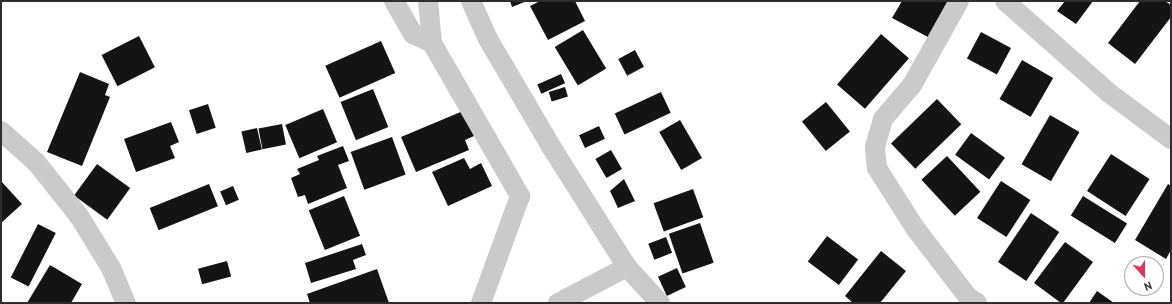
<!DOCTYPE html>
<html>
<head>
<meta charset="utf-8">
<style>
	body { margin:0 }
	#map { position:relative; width:1172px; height:304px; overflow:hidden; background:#fff; font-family:"PT Sans",sans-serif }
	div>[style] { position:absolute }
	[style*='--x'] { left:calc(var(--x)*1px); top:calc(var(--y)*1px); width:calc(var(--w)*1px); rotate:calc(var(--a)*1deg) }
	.building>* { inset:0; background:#141414; transform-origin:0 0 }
	.street>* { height:20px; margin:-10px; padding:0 10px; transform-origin:10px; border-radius:10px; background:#cacaca }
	span { translate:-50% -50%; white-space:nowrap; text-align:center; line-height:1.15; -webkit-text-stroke:4px #fff; paint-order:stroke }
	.frame { position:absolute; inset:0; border:2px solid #2d2d2d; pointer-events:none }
	.north { position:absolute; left:1124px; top:256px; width:40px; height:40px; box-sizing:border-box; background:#fff; border:1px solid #ababab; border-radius:50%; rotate:159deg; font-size:11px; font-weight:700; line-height:16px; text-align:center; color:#2d2d2d }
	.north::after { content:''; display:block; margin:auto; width:14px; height:18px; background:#da395e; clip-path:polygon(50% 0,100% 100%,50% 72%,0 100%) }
</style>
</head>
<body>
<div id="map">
	<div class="building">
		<i style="clip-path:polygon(510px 1px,527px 1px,512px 7px)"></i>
		<i style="clip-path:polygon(540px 1px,575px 1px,585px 21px,548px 40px,530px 6px)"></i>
		<i style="clip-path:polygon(902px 1px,948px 1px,928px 37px,892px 18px)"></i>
		<i style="clip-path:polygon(1065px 1px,1093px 1px,1076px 24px,1057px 11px)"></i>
		<i style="clip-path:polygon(1140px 1px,1165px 1px,1171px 5px,1171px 17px,1135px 64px,1108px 43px)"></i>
		<i style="left:583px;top:30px;width:45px;height:33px;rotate:59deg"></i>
		<i style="left:981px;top:32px;width:34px;height:30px;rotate:28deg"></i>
		<i style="left:881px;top:34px;width:37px;height:67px;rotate:41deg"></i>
		<i style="left:139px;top:36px;width:35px;height:42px;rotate:63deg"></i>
		<i style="left:381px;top:41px;width:35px;height:61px;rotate:66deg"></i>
		<i style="left:635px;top:50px;width:19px;height:19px;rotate:62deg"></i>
		<i style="left:1022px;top:60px;width:36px;height:45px;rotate:30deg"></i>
		<i style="clip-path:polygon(80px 72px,109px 84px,105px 95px,110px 97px,82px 166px,47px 152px)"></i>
		<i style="left:561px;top:74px;width:10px;height:26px;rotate:66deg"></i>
		<i style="left:565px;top:87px;width:10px;height:17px;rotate:73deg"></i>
		<i style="left:373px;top:89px;width:41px;height:35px;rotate:68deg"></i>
		<i style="left:661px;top:92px;width:23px;height:51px;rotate:65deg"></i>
		<i style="left:937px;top:99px;width:35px;height:64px;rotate:46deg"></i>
		<i style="left:826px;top:102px;width:38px;height:31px;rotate:51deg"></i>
		<i style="left:208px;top:104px;width:25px;height:20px;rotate:72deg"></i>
		<i style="left:323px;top:109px;width:36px;height:41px;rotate:67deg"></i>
		<i style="clip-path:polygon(463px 111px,474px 136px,465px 140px,469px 150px,416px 172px,401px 137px)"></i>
		<i style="left:1050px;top:115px;width:34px;height:57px;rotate:30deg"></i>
		<i style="left:680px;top:120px;width:44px;height:24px;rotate:60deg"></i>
		<i style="clip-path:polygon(171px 122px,179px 142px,170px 146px,175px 158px,136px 172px,124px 139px)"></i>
		<i style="left:282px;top:124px;width:21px;height:24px;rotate:79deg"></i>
		<i style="left:599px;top:126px;width:14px;height:22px;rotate:65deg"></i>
		<i style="left:257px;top:128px;width:22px;height:16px;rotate:77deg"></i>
		<i style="left:971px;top:133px;width:42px;height:27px;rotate:36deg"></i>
		<i style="left:392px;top:137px;width:40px;height:44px;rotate:70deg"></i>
		<i style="clip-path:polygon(343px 146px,349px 161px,338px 165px,347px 188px,308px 204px,305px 195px,298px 197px,291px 178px,300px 174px,297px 169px,319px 160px,317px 156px)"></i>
		<i style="left:611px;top:150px;width:22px;height:18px;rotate:60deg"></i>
		<i style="left:1111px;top:154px;width:46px;height:44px;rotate:33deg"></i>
		<i style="left:947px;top:156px;width:49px;height:35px;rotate:47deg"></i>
		<i style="clip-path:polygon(464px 158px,470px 169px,481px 163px,492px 186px,448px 206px,432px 172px)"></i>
		<i style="left:97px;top:164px;width:41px;height:39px;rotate:36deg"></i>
		<i style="clip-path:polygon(624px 179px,635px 201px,618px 208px,610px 191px)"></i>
		<i style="clip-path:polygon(1px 181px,22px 204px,1px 223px)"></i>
		<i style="left:1001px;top:181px;width:35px;height:44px;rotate:33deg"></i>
		<i style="left:209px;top:184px;width:24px;height:64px;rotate:68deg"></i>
		<i style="clip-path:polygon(1168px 184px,1171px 186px,1171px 250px,1166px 259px,1135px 240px)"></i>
		<i style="left:233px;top:186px;width:15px;height:14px;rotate:67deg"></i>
		<i style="left:693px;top:189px;width:30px;height:42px;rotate:70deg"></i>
		<i style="left:344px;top:196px;width:43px;height:38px;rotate:68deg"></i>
		<i style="left:1083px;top:196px;width:52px;height:23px;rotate:32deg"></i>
		<i style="left:1031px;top:213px;width:34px;height:59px;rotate:34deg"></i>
		<i style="left:700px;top:223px;width:42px;height:33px;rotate:71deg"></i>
		<i style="left:38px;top:224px;width:20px;height:60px;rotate:27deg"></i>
		<i style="left:827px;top:236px;width:39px;height:32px;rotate:37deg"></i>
		<i style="left:666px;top:237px;width:17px;height:19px;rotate:69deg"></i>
		<i style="clip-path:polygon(1065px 242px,1093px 262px,1063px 303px,1061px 303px,1034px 283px)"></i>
		<i style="clip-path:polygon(362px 244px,366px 255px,353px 260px,356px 269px,311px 283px,305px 263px)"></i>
		<i style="clip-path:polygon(881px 251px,906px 271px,880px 303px,853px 303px,845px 296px)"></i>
		<i style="left:227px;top:261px;width:16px;height:30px;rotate:75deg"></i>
		<i style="clip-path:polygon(50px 265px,82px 284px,71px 303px,27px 303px)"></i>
		<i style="left:677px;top:268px;width:21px;height:21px;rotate:65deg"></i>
		<i style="clip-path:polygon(377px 269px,389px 303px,310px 303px,307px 294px)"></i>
		<i style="clip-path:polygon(1097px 291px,1114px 303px,1089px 303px)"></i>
	</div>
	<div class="street">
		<i style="--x:394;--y:1;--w:38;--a:60"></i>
		<i style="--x:413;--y:34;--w:21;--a:25"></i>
		<i style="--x:428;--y:1;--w:42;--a:84.6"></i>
		<i style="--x:432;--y:43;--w:177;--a:60.1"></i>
		<i style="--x:520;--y:196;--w:114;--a:110"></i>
		<i style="--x:471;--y:1;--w:42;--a:65.9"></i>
		<i style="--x:488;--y:39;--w:126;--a:59.6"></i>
		<i style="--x:552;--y:148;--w:141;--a:57.8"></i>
		<i style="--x:627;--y:267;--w:49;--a:47.5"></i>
		<i style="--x:959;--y:1;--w:96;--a:119.2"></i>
		<i style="--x:912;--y:85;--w:45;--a:130.5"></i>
		<i style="--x:883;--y:119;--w:29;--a:106"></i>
		<i style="--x:875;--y:147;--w:21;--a:85"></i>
		<i style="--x:877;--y:168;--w:71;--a:57.7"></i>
		<i style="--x:915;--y:228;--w:87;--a:52.5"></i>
		<i style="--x:968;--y:297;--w:11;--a:34"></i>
		<i style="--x:1005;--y:1;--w:139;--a:41.5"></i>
		<i style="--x:1109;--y:93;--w:77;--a:36.6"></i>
		<i style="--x:1;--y:131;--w:47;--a:41.5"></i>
		<i style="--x:36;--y:162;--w:69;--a:51.5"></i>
		<i style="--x:79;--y:216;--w:61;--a:58.4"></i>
		<i style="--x:111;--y:268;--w:38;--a:67"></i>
		<i style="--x:558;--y:303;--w:78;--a:-27.6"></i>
	</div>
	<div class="frame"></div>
	<div class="north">N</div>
</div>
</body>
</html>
